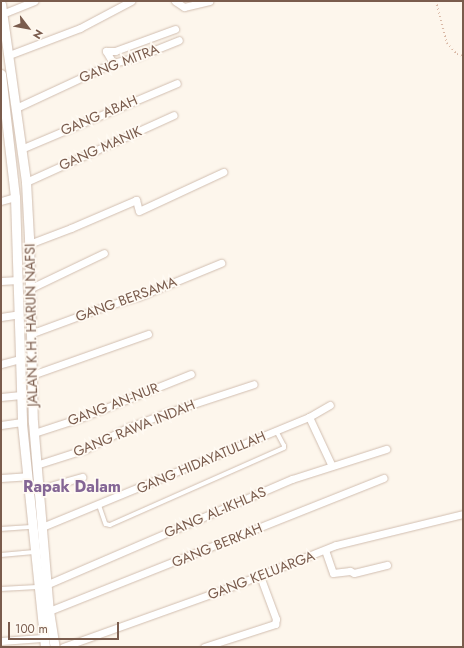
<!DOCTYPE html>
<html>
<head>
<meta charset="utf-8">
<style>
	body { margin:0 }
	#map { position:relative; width:464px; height:648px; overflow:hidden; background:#fdf6ec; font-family:Jost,sans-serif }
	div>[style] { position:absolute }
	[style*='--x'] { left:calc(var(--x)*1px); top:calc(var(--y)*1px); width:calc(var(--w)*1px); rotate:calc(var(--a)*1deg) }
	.path>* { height:1.5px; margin-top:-0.75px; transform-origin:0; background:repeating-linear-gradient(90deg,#d9b8a5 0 1px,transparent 0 4px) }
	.roads { filter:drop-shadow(0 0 1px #d1beb0) drop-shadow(0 0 1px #d1beb0) }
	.service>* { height:3.5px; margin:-1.75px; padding:0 1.75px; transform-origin:1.75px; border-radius:1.75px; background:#fff }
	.minor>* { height:7px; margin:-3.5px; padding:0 3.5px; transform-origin:3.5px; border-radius:3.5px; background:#fff }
	.secondary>* { height:9px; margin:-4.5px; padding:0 4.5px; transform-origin:4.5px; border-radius:4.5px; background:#fff }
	span { translate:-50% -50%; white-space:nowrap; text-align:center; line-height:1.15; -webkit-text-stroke:3.5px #fffaf3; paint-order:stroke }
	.street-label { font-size:14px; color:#7a5c4d }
	.quarter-label { font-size:16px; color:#846695; font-weight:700 }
	.frame { position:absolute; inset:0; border:2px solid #7a5c4d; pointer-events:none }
	.north { position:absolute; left:8px; top:8px; width:40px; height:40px; -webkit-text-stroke:3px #fffaf3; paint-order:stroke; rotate:122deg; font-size:11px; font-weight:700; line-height:16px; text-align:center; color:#7a5c4d }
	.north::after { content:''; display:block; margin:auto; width:14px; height:18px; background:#7a5c4d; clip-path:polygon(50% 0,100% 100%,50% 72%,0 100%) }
	.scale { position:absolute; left:8px; top:622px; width:111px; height:18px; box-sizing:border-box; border:2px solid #7a5c4d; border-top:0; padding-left:5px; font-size:12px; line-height:14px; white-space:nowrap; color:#7a5c4d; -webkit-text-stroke:3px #fffaf3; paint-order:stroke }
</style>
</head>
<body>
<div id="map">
	<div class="path">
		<i style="--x:436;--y:1;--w:43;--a:75.3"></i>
		<i style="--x:447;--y:43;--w:15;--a:48"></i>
		<i style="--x:457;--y:54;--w:6;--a:18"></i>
	</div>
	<div class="roads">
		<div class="service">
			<i style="--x:99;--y:504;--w:21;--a:71"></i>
			<i style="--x:106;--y:524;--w:4;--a:14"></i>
			<i style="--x:110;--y:525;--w:190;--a:-23.9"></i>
			<i style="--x:284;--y:448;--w:2;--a:-90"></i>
			<i style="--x:284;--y:446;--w:17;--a:-118"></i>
			<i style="--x:1;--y:529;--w:30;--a:-4"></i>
			<i style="--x:1;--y:555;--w:33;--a:-5"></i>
			<i style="--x:1;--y:589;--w:36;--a:-3"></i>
		</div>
		<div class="minor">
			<i style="--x:175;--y:1;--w:11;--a:34"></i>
			<i style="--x:184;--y:7;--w:26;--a:-13"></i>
			<i style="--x:2;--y:14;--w:35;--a:-22"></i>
			<i style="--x:9;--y:55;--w:76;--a:-20.8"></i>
			<i style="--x:80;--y:28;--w:58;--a:-27.9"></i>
			<i style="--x:113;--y:63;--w:14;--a:-120"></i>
			<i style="--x:106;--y:51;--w:9;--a:0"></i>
			<i style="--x:115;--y:51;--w:64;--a:-20.1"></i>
			<i style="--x:16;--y:108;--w:107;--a:-24.9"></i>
			<i style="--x:113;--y:63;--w:25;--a:-14"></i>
			<i style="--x:137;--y:57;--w:45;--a:-22"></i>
			<i style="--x:21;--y:149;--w:169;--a:-22.9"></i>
			<i style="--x:26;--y:182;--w:162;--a:-24.4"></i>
			<i style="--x:1;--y:201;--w:15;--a:-16"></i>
			<i style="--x:29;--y:244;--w:45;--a:-20.9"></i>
			<i style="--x:71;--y:228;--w:71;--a:-23.3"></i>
			<i style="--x:136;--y:200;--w:11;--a:75"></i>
			<i style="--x:139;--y:211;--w:93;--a:-24.9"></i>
			<i style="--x:1;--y:281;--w:17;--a:-3"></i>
			<i style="--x:29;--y:289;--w:83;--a:-25.6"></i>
			<i style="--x:1;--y:317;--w:18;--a:-9"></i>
			<i style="--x:30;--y:334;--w:81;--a:-20.2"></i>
			<i style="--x:106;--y:306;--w:33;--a:-16"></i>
			<i style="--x:138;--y:297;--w:90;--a:-22.3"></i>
			<i style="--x:1;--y:364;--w:20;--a:-15"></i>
			<i style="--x:32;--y:375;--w:123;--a:-19.5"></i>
			<i style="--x:1;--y:397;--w:20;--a:-6"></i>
			<i style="--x:309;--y:417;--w:24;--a:-30"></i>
			<i style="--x:1;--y:425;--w:21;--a:-8"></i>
			<i style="--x:34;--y:433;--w:52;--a:-18.1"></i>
			<i style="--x:83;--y:417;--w:116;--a:-21.7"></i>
			<i style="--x:36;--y:465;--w:52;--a:-17.7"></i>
			<i style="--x:86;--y:449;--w:48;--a:-27.1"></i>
			<i style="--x:129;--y:427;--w:43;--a:-20.6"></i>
			<i style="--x:169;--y:412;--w:89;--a:-18.2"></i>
			<i style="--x:1;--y:478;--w:26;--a:-4"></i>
			<i style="--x:39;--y:489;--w:45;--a:-15.6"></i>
			<i style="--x:42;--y:527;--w:289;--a:-22.4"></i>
			<i style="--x:309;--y:417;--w:54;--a:64.9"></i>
			<i style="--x:325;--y:550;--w:24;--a:71"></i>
			<i style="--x:333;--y:573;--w:17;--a:-7"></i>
			<i style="--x:350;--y:571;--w:4;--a:27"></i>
			<i style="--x:354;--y:573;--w:34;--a:-14"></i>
			<i style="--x:48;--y:584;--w:266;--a:-23.3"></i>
			<i style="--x:292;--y:479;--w:99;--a:-17.7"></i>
			<i style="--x:49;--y:611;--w:360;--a:-21.7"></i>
			<i style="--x:1;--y:641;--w:41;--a:-4.2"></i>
			<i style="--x:63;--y:647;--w:175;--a:-19.7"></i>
			<i style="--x:228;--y:588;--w:116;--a:-21.7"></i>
			<i style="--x:336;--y:545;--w:131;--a:-13.7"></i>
			<i style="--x:204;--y:647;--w:75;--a:-17.9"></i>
			<i style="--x:275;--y:624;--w:5;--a:-79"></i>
			<i style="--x:276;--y:619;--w:46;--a:-110.4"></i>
		</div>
		<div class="secondary">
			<i style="--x:1;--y:4;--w:180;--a:82"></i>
			<i style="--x:26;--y:182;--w:56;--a:86.9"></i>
			<i style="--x:29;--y:238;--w:184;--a:88.8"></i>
			<i style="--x:33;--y:422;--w:190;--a:85.2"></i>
			<i style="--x:49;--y:611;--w:36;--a:81"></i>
			<i style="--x:1;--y:74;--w:124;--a:83.5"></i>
			<i style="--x:15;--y:197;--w:227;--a:88.2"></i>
			<i style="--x:22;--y:424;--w:224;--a:84.1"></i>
		</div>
	</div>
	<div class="street-label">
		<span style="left:119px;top:63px;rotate:-21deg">GANG MITRA</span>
		<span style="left:99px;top:115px;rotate:-23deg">GANG ABAH</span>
		<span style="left:100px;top:148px;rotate:-24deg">GANG MANIK</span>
		<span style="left:126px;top:299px;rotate:-20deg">GANG BERSAMA</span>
		<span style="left:31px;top:325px;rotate:-91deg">JALAN K.H. HARUN NAFSI</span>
		<span style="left:113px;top:404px;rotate:-21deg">GANG AN-NUR</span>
		<span style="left:134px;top:428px;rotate:-22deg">GANG RAWA INDAH</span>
		<span style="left:201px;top:462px;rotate:-23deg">GANG HIDAYATULLAH</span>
		<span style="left:215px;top:512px;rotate:-23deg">GANG AL-IKHLAS</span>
		<span style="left:217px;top:545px;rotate:-22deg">GANG BERKAH</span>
		<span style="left:261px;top:575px;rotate:-21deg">GANG KELUARGA</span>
	</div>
	<div class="quarter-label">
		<span style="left:72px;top:487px">Rapak Dalam</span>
	</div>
	<div class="frame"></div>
	<div class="north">N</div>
	<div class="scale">100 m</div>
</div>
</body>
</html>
